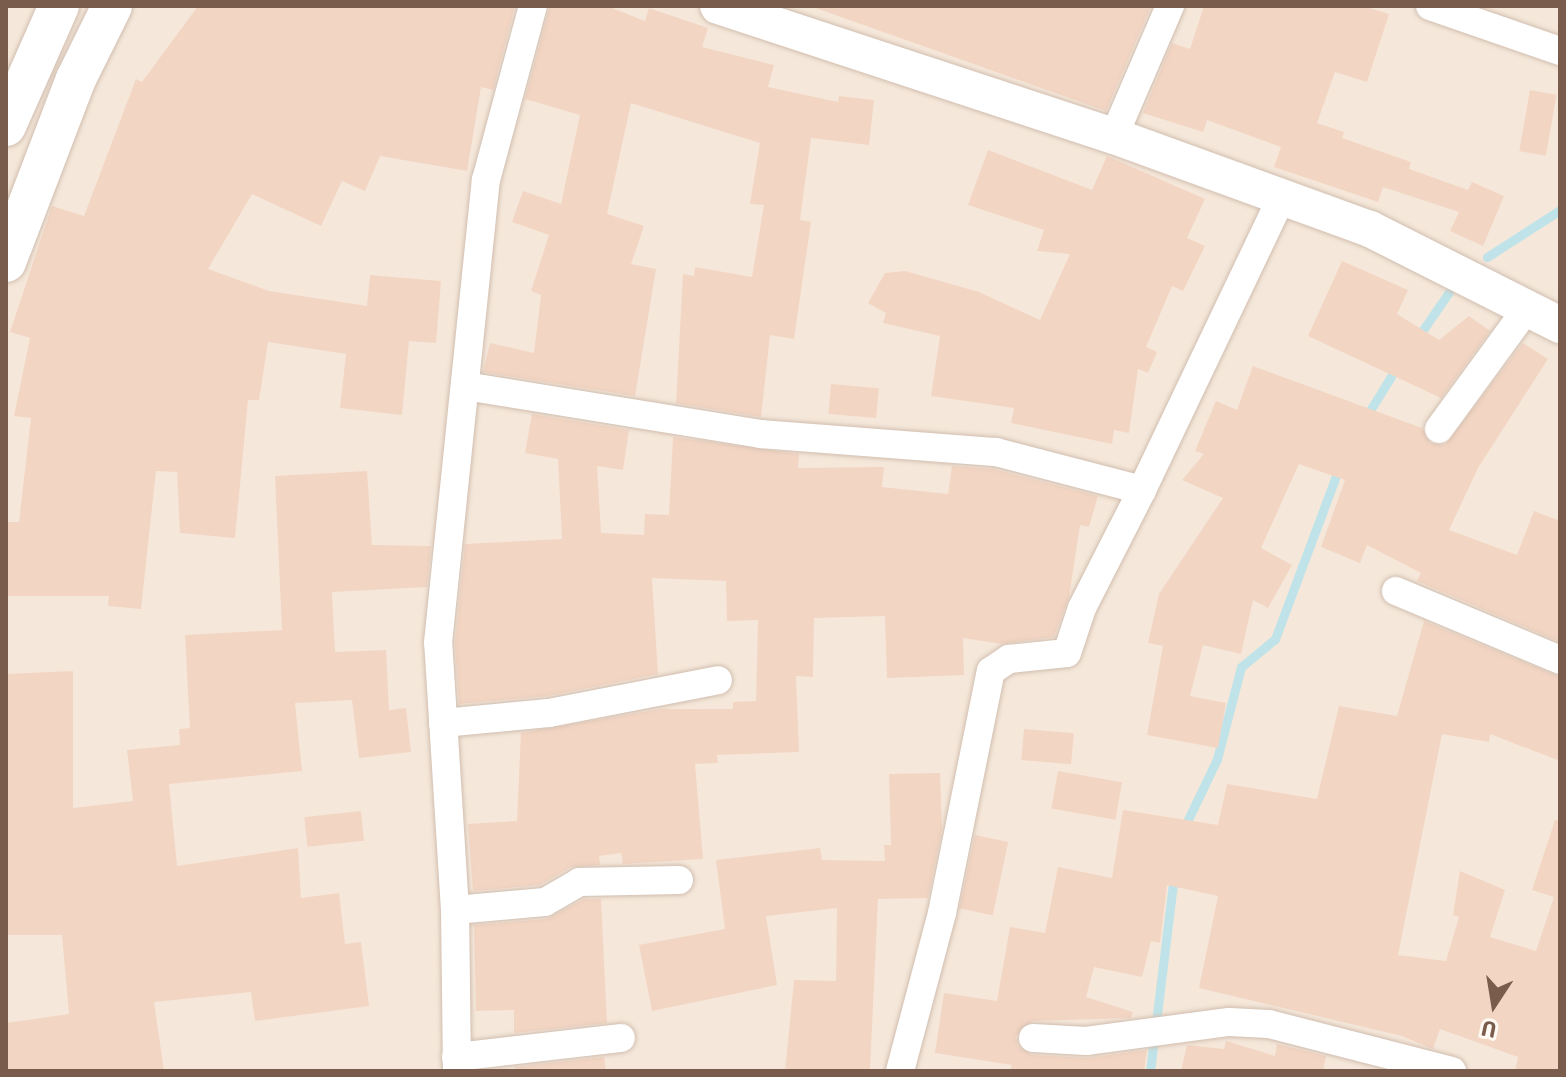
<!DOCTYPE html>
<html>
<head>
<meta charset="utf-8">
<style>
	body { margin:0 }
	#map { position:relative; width:1566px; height:1077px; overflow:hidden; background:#fdf6ec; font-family:Signika,sans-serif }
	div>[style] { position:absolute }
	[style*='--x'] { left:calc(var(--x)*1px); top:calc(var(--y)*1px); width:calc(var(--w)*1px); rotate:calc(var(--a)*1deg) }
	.residential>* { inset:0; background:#f5e8da; transform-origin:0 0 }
	.stream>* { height:9px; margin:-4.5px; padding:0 4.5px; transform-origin:4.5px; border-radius:4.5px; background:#bfe3e8 }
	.building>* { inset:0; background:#f3d5c3; transform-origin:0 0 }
	.roads { filter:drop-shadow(0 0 2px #d1beb0) drop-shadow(0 0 2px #d1beb0) }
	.minor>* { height:28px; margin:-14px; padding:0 14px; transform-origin:14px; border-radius:14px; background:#fff }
	.tertiary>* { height:36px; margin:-18px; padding:0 18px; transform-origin:18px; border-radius:18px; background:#fff }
	.secondary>* { height:40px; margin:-20px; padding:0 20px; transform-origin:20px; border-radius:20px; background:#fff }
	span { translate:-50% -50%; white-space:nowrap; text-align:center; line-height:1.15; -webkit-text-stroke:7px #fffaf3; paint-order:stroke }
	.frame { position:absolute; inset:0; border:8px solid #7a5c4d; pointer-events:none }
	.north { position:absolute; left:1454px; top:965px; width:80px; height:80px; -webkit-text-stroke:6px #fffaf3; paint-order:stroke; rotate:192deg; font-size:22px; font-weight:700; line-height:32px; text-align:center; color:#7a5c4d }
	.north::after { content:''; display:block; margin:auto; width:28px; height:36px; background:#7a5c4d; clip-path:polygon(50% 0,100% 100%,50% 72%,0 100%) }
</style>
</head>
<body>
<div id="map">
	<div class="residential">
		<i style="left:6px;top:6px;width:1554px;height:1065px"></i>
	</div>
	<div class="stream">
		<i style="--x:1487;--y:257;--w:87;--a:-32.8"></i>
		<i style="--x:1416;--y:340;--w:58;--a:-55.5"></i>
		<i style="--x:1366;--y:417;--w:61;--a:-58.4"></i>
		<i style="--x:1183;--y:830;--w:79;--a:-64.4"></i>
		<i style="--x:1217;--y:759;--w:95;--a:-75.4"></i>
		<i style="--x:1241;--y:667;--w:44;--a:-39.5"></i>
		<i style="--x:1275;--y:639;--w:186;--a:-69.5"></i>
		<i style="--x:1150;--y:1071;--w:196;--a:-83"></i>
	</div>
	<div class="building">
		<i style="clip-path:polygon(198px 6px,515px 6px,493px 90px,481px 87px,467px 171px,380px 156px,365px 191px,342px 181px,321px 226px,252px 194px,208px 269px,269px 291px,367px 306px,370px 275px,441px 281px,436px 343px,409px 341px,402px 415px,340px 408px,346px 354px,268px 342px,259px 400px,248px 400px,235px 538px,180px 533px,177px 472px,156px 471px,141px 609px,108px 606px,109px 596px,6px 596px,6px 522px,19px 522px,31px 418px,14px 416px,30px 338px,10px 332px,52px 206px,84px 216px,136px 79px,142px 82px)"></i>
		<i style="clip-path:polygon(550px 6px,607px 6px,645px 21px,649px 8px,708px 28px,702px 47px,774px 65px,768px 87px,838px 102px,839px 96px,874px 100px,869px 145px,811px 138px,800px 220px,811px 222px,794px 339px,770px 335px,761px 417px,676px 403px,683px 274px,694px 276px,695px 267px,752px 277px,764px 205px,750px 204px,760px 143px,631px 103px,607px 214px,644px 226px,631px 264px,656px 269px,635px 396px,483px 372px,490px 343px,534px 353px,541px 295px,531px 291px,549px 235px,512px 222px,523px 191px,561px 204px,580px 115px,525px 99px)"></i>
		<i style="clip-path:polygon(810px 6px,1151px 6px,1106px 111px)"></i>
		<i style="clip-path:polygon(1204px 6px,1363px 6px,1389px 14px,1367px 82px,1335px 72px,1317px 123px,1344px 132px,1342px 138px,1411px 162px,1409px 169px,1468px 190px,1472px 182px,1504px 196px,1483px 246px,1450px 231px,1459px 212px,1383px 187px,1378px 202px,1274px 167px,1281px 147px,1207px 120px,1203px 132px,1143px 113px,1172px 43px,1190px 49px)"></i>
		<i style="left:1530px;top:90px;width:27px;height:62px;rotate:10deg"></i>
		<i style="clip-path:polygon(988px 150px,1092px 190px,1107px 156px,1205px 199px,1187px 238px,1205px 246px,1183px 291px,1172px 286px,1146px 347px,1157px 352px,1148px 373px,1138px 369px,1129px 433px,1114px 430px,1112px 444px,1011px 423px,1014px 408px,931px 396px,940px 336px,883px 323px,886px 313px,868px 303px,885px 273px,905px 271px,979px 292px,1040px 320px,1070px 254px,1037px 251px,1044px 230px,968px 205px)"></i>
		<i style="clip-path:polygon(1342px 261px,1408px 290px,1397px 314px,1439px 340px,1469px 316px,1490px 331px,1441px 398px,1308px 336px)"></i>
		<i style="clip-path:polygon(1523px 343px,1548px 359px,1478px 468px,1449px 530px,1517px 555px,1534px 511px,1560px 521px,1560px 642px,1417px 581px,1421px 573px,1367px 545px,1360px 563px,1321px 547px,1345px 480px,1299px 464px,1261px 548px,1292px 565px,1268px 608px,1253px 600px,1241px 654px,1203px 645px,1190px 696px,1226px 703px,1218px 748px,1147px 735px,1163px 646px,1148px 643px,1159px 594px,1223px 498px,1182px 480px,1204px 454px,1195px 451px,1216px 401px,1237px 410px,1253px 366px,1422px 428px,1430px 443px,1445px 445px)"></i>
		<i style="left:831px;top:384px;width:48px;height:30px;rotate:5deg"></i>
		<i style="clip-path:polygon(532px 414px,629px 430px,623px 470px,597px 466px,601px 533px,644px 535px,645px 514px,669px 515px,673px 437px,799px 454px,798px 468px,884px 467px,882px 487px,948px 494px,952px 466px,993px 469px,1098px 496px,1089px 527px,1080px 525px,1069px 597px,1054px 637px,1002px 644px,963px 638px,964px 675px,887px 678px,885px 616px,814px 618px,813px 677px,796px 676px,799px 752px,717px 755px,718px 763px,695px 764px,703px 859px,623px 864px,621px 853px,599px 856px,600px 865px,571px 867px,540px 885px,473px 891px,468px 824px,517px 821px,521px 733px,661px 709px,733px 709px,733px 702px,756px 701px,758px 620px,727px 621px,726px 581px,652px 578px,658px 674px,547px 696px,459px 704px,455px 643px,465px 544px,562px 539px,558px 459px,525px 453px)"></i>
		<i style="clip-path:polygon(367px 471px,372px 545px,431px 546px,427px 587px,332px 592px,335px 652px,386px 650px,389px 710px,406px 708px,411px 752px,359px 758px,352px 700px,295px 703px,302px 771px,169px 784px,177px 866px,298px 848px,301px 898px,339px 893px,345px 944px,361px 942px,369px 1006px,255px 1021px,251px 992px,154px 1002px,164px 1071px,6px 1071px,6px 1023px,69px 1014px,62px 935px,6px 935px,6px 674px,73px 671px,73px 808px,133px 801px,127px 750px,180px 745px,179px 729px,190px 728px,185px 635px,282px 630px,275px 476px)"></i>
		<i style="clip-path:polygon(1424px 621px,1560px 677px,1560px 761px,1490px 734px,1489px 742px,1442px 734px,1398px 955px,1446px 961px,1459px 917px,1453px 915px,1460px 871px,1505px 890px,1490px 937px,1536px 951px,1554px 897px,1532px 890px,1555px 820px,1560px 821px,1560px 1071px,1515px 1071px,1518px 1057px,1440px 1029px,1433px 1049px,1402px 1036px,1199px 988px,1218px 896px,1167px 885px,1160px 943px,1151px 941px,1142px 977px,1094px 967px,1086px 997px,1133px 1012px,1131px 1018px,1033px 1021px,1016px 1036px,1018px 1046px,1032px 1055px,1088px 1058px,1147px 1050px,1144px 1071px,1010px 1071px,1012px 1065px,935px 1053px,944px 993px,997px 1001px,1010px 927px,1045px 933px,1058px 867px,1112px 878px,1123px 810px,1218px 825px,1227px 784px,1317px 799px,1339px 706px,1397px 716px)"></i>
		<i style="left:1024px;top:729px;width:50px;height:31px;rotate:5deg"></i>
		<i style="left:1058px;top:771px;width:65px;height:38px;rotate:10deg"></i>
		<i style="clip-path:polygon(940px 773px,942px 829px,928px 898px,878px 899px,870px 1071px,785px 1071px,794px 980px,836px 981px,837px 908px,766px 916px,777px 985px,652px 1011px,639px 945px,725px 929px,716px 860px,820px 848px,822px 860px,885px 861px,884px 845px,891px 845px,889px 774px)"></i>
		<i style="left:361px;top:811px;width:30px;height:57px;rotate:84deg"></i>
		<i style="left:975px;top:835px;width:34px;height:75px;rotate:12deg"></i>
		<i style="clip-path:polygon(584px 899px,601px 899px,607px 1023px,514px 1033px,514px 1010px,476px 1011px,474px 925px,547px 919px)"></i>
		<i style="clip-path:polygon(1226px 1041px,1275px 1056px,1277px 1044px,1326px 1056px,1323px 1071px,1181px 1071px,1187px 1045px,1224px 1049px)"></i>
		<i style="clip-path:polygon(604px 1057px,606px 1071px,515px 1071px,515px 1067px)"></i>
	</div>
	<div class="roads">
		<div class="minor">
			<i style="--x:1430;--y:6;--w:138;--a:19.1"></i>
			<i style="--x:1114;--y:136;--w:142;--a:-66.7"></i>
			<i style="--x:465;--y:386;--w:300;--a:9.2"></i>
			<i style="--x:761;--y:434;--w:236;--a:4.4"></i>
			<i style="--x:996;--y:452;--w:151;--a:14.6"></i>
			<i style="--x:1142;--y:490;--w:325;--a:-64.5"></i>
			<i style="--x:1439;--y:429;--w:151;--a:-53.9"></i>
			<i style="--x:1396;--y:591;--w:178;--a:22.8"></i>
			<i style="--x:443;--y:723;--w:106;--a:-5.4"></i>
			<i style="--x:549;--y:713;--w:172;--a:-11"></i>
			<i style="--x:455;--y:910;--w:90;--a:-5.1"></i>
			<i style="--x:545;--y:902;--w:39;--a:-30"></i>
			<i style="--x:579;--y:882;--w:100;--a:-1.1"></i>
			<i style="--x:1033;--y:1038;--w:53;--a:3.2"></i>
			<i style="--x:1086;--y:1041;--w:144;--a:-7.6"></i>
			<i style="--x:1229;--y:1022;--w:40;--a:2.9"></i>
			<i style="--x:1269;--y:1024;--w:189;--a:14.4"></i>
			<i style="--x:456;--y:1057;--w:166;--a:-6.6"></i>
			<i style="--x:457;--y:1071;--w:161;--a:-90.7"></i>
			<i style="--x:455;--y:910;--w:268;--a:-93.6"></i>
			<i style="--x:438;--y:643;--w:465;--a:-84.1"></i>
			<i style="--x:486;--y:180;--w:180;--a:-74.9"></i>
			<i style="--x:900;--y:1071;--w:163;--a:-75.1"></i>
			<i style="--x:942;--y:913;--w:247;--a:-78.6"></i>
			<i style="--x:991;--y:671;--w:22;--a:-34"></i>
			<i style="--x:1009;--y:659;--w:58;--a:-5.9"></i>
			<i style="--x:1067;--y:653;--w:47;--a:-71.6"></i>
			<i style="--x:1082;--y:608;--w:132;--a:-63"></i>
		</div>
		<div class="tertiary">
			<i style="--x:718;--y:6;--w:417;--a:18.2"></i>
			<i style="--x:1114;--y:136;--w:272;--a:20"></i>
			<i style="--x:1370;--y:229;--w:213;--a:26.8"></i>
		</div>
		<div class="secondary">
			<i style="--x:6;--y:126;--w:131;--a:-66.2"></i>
			<i style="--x:6;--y:262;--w:196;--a:-69.1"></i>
			<i style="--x:76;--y:79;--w:81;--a:-63.7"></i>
		</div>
	</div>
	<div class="frame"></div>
	<div class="north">U</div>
</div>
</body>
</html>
